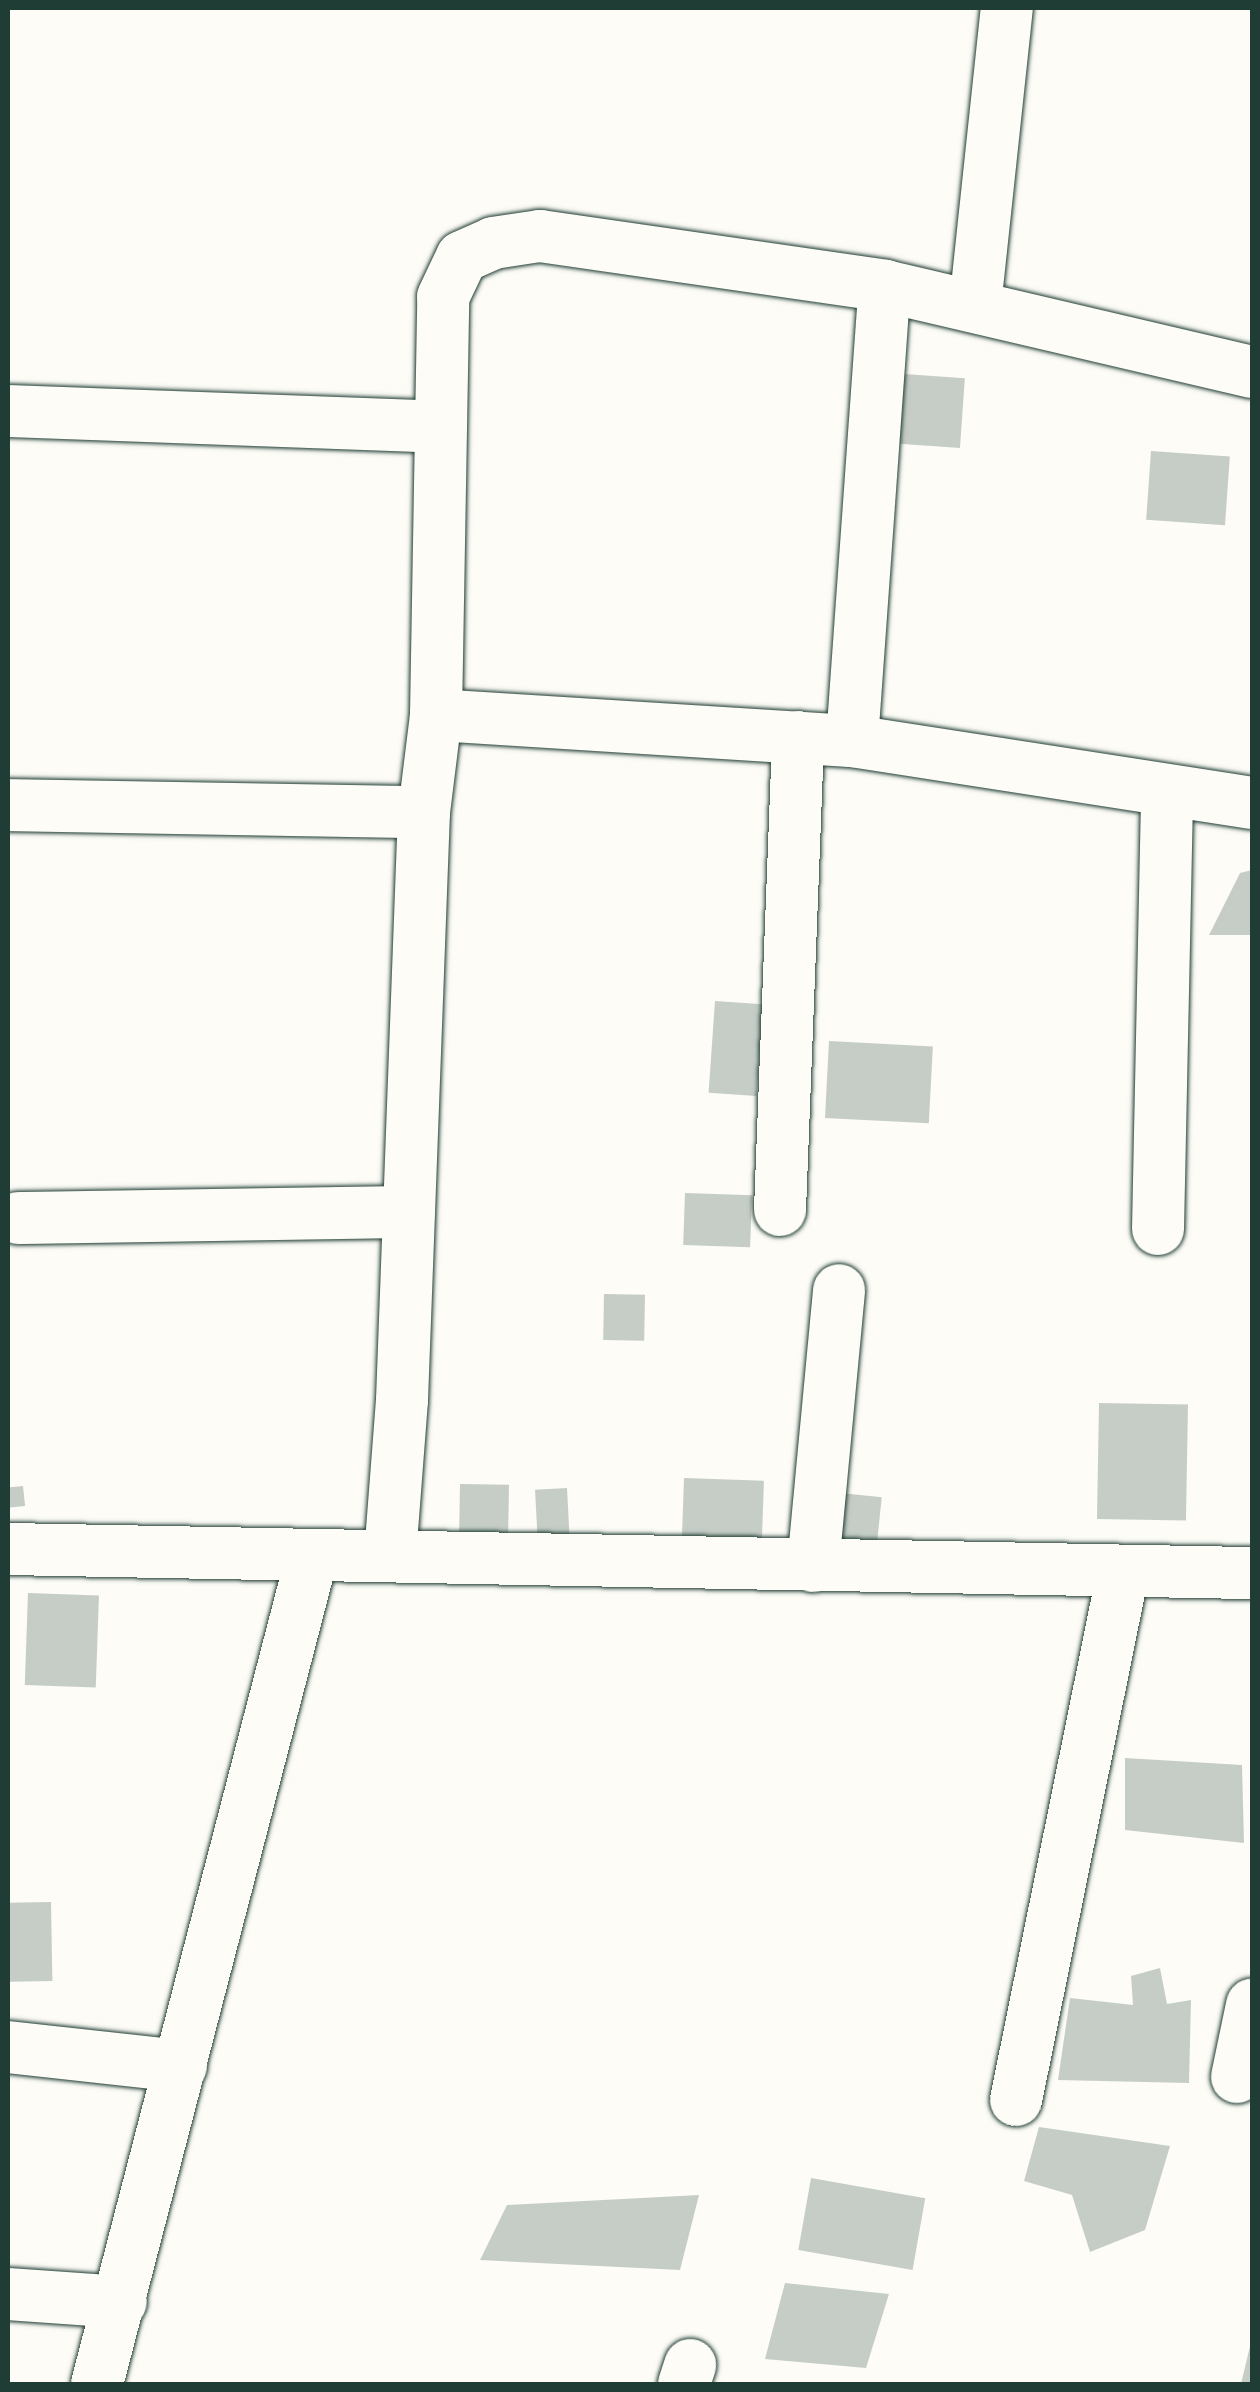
<!DOCTYPE html>
<html>
<head>
<meta charset="utf-8">
<style>
	body { margin:0 }
	#map { position:relative; width:1260px; height:2392px; overflow:hidden; background:#fdfcf7; font-family:Itim,sans-serif }
	div>[style] { position:absolute }
	[style*='--x'] { left:calc(var(--x)*1px); top:calc(var(--y)*1px); width:calc(var(--w)*1px); rotate:calc(var(--a)*1deg) }
	.building>* { inset:0; background:#c6cdc7; transform-origin:0 0 }
	.roads { filter:drop-shadow(0 0 2px #1f3d34) drop-shadow(0 0 2px #1f3d34) }
	.minor>* { height:52px; margin:-26px; padding:0 26px; transform-origin:26px; border-radius:26px; background:#fdfcf7 }
	span { translate:-50% -50%; white-space:nowrap; text-align:center; line-height:1.15; -webkit-text-stroke:10px #fdfcf7; paint-order:stroke }
	.frame { position:absolute; inset:0; border:10px solid #1f3d34; pointer-events:none }
</style>
</head>
<body>
<div id="map">
	<div class="building">
		<i style="left:904px;top:374px;width:61px;height:70px;rotate:4deg"></i>
		<i style="left:1151px;top:451px;width:79px;height:69px;rotate:4deg"></i>
		<i style="clip-path:polygon(1252px 870px,1252px 935px,1209px 935px,1240px 873px)"></i>
		<i style="left:715px;top:1001px;width:48px;height:92px;rotate:4deg"></i>
		<i style="left:829px;top:1041px;width:104px;height:77px;rotate:3deg"></i>
		<i style="left:685px;top:1193px;width:67px;height:52px;rotate:2deg"></i>
		<i style="left:604px;top:1294px;width:41px;height:46px;rotate:1deg"></i>
		<i style="left:1099px;top:1403px;width:89px;height:116px;rotate:1deg"></i>
		<i style="left:684px;top:1478px;width:80px;height:70px;rotate:2deg"></i>
		<i style="left:460px;top:1484px;width:49px;height:70px;rotate:1deg"></i>
		<i style="left:23px;top:1486px;width:20px;height:15px;rotate:84deg"></i>
		<i style="left:567px;top:1488px;width:53px;height:32px;rotate:87deg"></i>
		<i style="left:841px;top:1493px;width:41px;height:52px;rotate:6deg"></i>
		<i style="left:28px;top:1593px;width:71px;height:92px;rotate:2deg"></i>
		<i style="clip-path:polygon(1125px 1758px,1242px 1765px,1244px 1843px,1125px 1830px)"></i>
		<i style="left:51px;top:1902px;width:79px;height:43px;rotate:89deg"></i>
		<i style="clip-path:polygon(1160px 1968px,1167px 2004px,1191px 2000px,1189px 2083px,1058px 2080px,1070px 1998px,1133px 2005px,1131px 1976px)"></i>
		<i style="clip-path:polygon(1039px 2127px,1170px 2146px,1145px 2230px,1090px 2252px,1072px 2195px,1024px 2181px)"></i>
		<i style="left:811px;top:2178px;width:116px;height:73px;rotate:10deg"></i>
		<i style="clip-path:polygon(699px 2195px,680px 2270px,480px 2260px,507px 2205px)"></i>
		<i style="clip-path:polygon(785px 2283px,889px 2294px,866px 2368px,765px 2359px)"></i>
		<i style="clip-path:polygon(1251px 2342px,1252px 2384px,1241px 2384px)"></i>
	</div>
	<div class="roads">
		<div class="minor">
			<i style="--x:975;--y:306;--w:300;--a:-83.9"></i>
			<i style="--x:8;--y:411;--w:433;--a:2.1"></i>
			<i style="--x:436;--y:715;--w:417;--a:3.6"></i>
			<i style="--x:852;--y:741;--w:405;--a:8.8"></i>
			<i style="--x:852;--y:741;--w:456;--a:-85.9"></i>
			<i style="--x:8;--y:805;--w:416;--a:1"></i>
			<i style="--x:780;--y:1210;--w:473;--a:-87.8"></i>
			<i style="--x:18;--y:1218;--w:391;--a:-0.9"></i>
			<i style="--x:1158;--y:1229;--w:438;--a:-88.8"></i>
			<i style="--x:8;--y:1549;--w:1244;--a:1.11"></i>
			<i style="--x:390;--y:1556;--w:156;--a:-85.6"></i>
			<i style="--x:402;--y:1400;--w:588;--a:-87.86"></i>
			<i style="--x:424;--y:812;--w:98;--a:-82.9"></i>
			<i style="--x:436;--y:715;--w:418;--a:-89"></i>
			<i style="--x:443;--y:297;--w:44;--a:-64.6"></i>
			<i style="--x:462;--y:257;--w:34;--a:-24"></i>
			<i style="--x:493;--y:243;--w:48;--a:-8.5"></i>
			<i style="--x:540;--y:236;--w:349;--a:8.2"></i>
			<i style="--x:885;--y:286;--w:377;--a:13.2"></i>
			<i style="--x:813;--y:1566;--w:277;--a:-84.6"></i>
			<i style="--x:8;--y:2047;--w:174;--a:6.3"></i>
			<i style="--x:1237;--y:2077;--w:74;--a:-78.2"></i>
			<i style="--x:1016;--y:2100;--w:539;--a:-78.54"></i>
			<i style="--x:8;--y:2294;--w:113;--a:4"></i>
			<i style="--x:97;--y:2384;--w:855;--a:-75.44"></i>
			<i style="--x:684;--y:2384;--w:20;--a:-72"></i>
		</div>
	</div>
	<div class="frame"></div>
</div>
</body>
</html>
